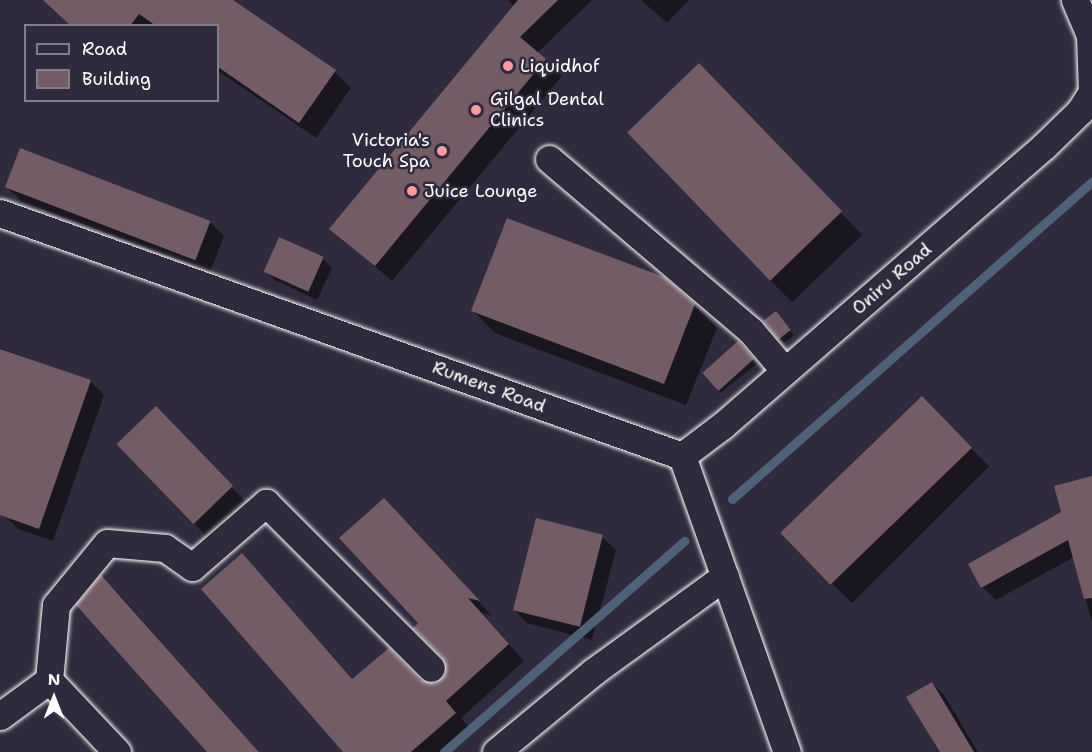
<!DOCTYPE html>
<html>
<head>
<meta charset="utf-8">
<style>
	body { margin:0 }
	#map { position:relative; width:1092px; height:752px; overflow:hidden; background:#2f2a3d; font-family:"Shantell Sans",sans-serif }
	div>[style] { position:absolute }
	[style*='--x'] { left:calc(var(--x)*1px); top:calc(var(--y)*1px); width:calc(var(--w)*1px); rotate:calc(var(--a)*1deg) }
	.shadow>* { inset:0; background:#0007; transform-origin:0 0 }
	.stream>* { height:9px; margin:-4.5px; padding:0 4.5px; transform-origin:4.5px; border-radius:4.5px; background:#4e6178 }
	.building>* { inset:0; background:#745c66; transform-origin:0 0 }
	.roads { filter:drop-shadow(0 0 2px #fff) drop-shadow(0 0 2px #fff) }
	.street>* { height:27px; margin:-13.5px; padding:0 13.5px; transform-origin:13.5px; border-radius:13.5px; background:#2f2a3d }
	.dots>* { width:16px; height:16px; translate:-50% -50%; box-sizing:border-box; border:3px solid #2f2a3d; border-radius:50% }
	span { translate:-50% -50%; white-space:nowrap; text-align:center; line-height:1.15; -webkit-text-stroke:5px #2f2a3d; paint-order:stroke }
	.poi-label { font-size:18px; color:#fff }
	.left { translate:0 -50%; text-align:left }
	.right { translate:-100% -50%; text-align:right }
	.street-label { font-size:18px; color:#fff }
	.legend { position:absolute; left:24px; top:24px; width:195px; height:78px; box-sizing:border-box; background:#2f2a3d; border:2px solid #827f8b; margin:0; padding:8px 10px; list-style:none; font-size:18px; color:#fff }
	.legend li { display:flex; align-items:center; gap:12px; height:30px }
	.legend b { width:30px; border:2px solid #827f8b }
	.north { position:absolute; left:24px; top:668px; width:60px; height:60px; -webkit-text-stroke:4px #2f2a3d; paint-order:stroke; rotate:0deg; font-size:16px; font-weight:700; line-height:24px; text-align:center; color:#fff }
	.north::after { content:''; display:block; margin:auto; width:21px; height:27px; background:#fff; clip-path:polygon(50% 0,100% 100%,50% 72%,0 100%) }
</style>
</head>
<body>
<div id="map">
	<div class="shadow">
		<i style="clip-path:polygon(44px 0,230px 0,335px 72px,351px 88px,316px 138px,218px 71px,218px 26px,72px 26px)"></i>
		<i style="clip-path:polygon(508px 0,592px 0,537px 53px,562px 76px,392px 281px,331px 228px,514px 6px)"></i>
		<i style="clip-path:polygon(641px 0,689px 0,667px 23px)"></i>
		<i style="clip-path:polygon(721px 87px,862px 235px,792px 302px,770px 280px)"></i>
		<i style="clip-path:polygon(7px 187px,210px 222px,224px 236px,210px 272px,21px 201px)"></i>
		<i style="clip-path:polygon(323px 259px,332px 268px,317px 300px,275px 280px,265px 271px)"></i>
		<i style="clip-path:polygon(694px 305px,717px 328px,686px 405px,495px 333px,473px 311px)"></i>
		<i style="clip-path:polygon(780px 318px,794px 335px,784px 343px,766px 322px)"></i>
		<i style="clip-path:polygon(743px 347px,757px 364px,720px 393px,716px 389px)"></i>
		<i style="clip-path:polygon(0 348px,90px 381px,104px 395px,53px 541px,18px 529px,5px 516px,0 482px)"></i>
		<i style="left:922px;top:399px;width:95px;height:194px;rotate:45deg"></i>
		<i style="left:155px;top:408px;width:130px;height:52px;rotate:46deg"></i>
		<i style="clip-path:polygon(1092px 478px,1092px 622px,1074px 557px,996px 600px,982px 587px,1062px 513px)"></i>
		<i style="clip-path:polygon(400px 516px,492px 616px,480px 612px,524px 661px,461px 718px,471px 730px,446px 752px,345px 752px,242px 555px,353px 680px,436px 685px,448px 673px,444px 657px,420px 623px)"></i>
		<i style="clip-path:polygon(602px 537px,616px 550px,592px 640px,527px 623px,513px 609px)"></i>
		<i style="clip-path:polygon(101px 577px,119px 594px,259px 752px,209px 752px)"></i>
		<i style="clip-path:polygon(932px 683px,944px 695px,978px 752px,942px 752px)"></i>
	</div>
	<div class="stream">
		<i style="--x:732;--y:499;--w:480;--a:-41.4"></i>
		<i style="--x:444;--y:752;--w:320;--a:-41.3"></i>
	</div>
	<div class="building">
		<i style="clip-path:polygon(43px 0,233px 0,336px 70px,299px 123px,218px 67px,218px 26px,156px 26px,139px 14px,130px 26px,71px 26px)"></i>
		<i style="clip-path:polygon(518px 0,558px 0,520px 37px,546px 59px,375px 266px,329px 229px)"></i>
		<i style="left:699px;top:63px;width:206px;height:100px;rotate:46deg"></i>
		<i style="left:20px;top:148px;width:204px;height:42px;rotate:21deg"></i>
		<i style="clip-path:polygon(507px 218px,664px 277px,695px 304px,664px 384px,471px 311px)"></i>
		<i style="left:279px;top:237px;width:49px;height:38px;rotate:24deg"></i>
		<i style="left:776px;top:311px;width:24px;height:16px;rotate:52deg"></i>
		<i style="left:738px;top:341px;width:24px;height:48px;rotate:48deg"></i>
		<i style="clip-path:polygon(0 349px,91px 380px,39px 529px,0 515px)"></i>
		<i style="left:922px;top:396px;width:72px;height:197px;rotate:46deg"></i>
		<i style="left:156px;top:406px;width:111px;height:55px;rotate:46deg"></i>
		<i style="clip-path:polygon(1092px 476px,1092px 598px,1084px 599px,1068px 540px,981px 588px,968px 564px,1061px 512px,1054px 486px)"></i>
		<i style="clip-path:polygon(384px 498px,480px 601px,468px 598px,509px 644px,446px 701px,456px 713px,411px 752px,343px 752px,201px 589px,242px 553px,352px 679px,389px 648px,420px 680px,436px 683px,446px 673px,442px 657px,413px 628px,418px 623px,339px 538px)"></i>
		<i style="left:536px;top:518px;width:69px;height:95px;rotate:14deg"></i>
		<i style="clip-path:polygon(101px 575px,259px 752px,207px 752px,76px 605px)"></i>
		<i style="clip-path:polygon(932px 682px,974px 752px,940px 752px,906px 697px)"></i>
	</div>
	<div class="roads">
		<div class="street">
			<i style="--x:1075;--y:0;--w:38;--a:67"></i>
			<i style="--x:1090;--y:35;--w:57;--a:88"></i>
			<i style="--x:549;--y:159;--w:265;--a:40.4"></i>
			<i style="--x:751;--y:331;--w:52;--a:49.6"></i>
			<i style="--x:0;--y:213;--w:724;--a:19.61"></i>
			<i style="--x:682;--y:456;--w:314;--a:70.5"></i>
			<i style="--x:682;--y:456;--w:51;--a:-37.1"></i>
			<i style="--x:723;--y:425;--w:425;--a:-41"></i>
			<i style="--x:1044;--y:146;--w:50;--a:-44.2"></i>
			<i style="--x:1080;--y:111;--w:22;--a:-58"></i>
			<i style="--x:49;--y:680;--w:99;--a:46.6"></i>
			<i style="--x:0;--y:716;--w:61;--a:-36.3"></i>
			<i style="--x:49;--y:680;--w:75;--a:-84.7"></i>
			<i style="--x:56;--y:605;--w:80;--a:-50.6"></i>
			<i style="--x:107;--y:543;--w:58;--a:4.9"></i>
			<i style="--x:165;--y:548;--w:33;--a:35"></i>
			<i style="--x:192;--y:567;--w:98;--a:-40.9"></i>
			<i style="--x:266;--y:503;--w:233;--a:45"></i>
			<i style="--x:496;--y:752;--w:126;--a:-39.5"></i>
			<i style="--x:593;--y:672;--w:163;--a:-36"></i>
		</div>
	</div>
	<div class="dots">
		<i style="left:508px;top:66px;background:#ff9aa2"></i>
		<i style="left:476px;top:110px;background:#ff9aa2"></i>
		<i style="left:442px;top:151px;background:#ff9aa2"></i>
		<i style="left:412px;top:191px;background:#ff9aa2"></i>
	</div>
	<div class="poi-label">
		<span class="left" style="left:520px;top:66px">Liquidhof</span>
		<span class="left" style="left:490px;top:110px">Gilgal Dental<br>Clinics</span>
		<span class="right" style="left:430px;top:151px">Victoria's<br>Touch Spa</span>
		<span class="left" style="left:424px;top:191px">Juice Lounge</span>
	</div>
	<div class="street-label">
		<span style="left:892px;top:279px;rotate:-41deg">Oniru Road</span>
		<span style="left:489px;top:387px;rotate:20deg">Rumens Road</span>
	</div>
	<ul class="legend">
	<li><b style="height:8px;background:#2f2a3d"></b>Road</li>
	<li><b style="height:16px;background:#745c66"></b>Building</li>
	</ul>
	<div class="north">N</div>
</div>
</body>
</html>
